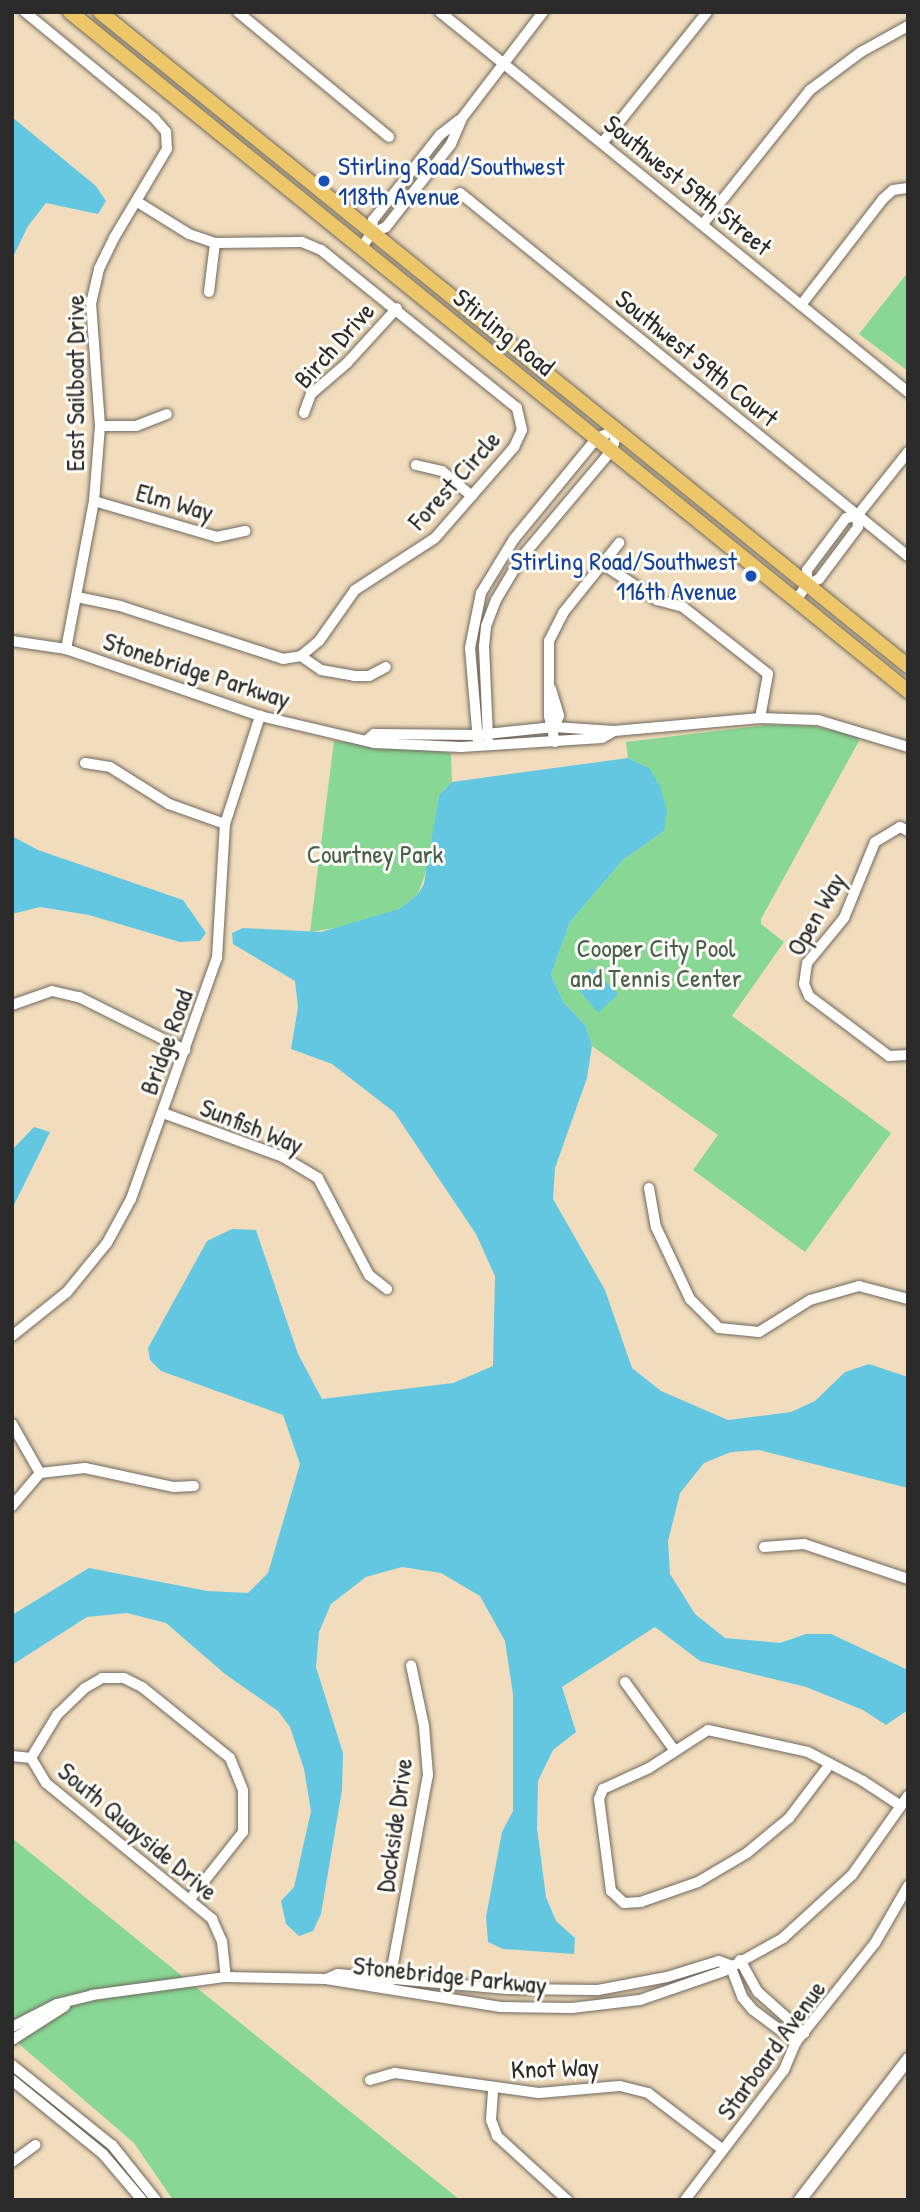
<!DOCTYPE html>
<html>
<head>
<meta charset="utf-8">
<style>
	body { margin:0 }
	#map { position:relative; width:920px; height:2212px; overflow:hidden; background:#f1ddbd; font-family:"Patrick Hand",sans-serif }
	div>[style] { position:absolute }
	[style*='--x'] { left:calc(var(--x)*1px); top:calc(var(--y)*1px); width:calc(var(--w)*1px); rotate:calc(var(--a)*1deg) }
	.green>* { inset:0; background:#89d795 }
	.water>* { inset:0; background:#64c7e2 }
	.roads { filter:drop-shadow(0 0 2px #70695e) drop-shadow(0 0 2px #70695e) }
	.minor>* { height:10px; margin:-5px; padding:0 5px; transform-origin:5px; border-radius:5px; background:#fff }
	.tertiary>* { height:12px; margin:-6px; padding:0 6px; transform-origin:6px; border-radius:6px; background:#fff }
	.primary>* { height:14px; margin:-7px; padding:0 7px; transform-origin:7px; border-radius:7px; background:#ecc669 }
	.dots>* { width:19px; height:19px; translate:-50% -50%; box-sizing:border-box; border:4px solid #fdfcf7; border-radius:50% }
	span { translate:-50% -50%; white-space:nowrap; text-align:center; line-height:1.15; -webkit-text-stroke:6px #fdfcf7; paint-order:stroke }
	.transit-label { font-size:26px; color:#164399 }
	.left { translate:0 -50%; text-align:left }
	.right { translate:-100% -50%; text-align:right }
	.street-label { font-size:26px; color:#2b2b2b }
	.park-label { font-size:26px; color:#475f4b }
	.frame { position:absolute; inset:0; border:14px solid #2b2b2b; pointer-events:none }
</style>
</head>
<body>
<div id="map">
	<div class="green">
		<i style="clip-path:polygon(908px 272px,908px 371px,859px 334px)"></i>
		<i style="clip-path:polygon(767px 725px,813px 726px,856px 735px,859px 741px,761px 919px,761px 924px,784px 942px,732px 1016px,891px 1133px,805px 1252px,693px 1170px,718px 1135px,592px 1046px,586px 1026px,564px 1003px,551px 975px,570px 922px,623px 860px,664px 831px,649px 768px,628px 758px,626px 742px)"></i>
		<i style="clip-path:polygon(334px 741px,451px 753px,452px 782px,439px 795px,428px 866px,418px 894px,399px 909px,359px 924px,310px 932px)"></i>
		<i style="clip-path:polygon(12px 1838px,171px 1967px,460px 2200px,173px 2200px,134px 2143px,12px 2038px)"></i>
	</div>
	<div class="water">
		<i style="clip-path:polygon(12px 117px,96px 186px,106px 201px,98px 214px,46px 203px,28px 226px,13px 257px,12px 269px)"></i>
		<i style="clip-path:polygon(628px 758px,649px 768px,660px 786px,667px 810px,664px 831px,623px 860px,570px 922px,551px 975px,564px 1003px,586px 1026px,592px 1046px,587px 1078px,555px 1168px,553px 1199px,605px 1290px,632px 1368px,661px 1391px,728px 1420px,791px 1412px,815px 1401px,845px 1372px,869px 1364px,908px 1377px,908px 1488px,759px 1450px,731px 1452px,704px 1463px,680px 1493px,668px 1541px,670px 1574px,695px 1614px,725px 1638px,780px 1643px,806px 1634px,831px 1634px,908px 1670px,908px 1710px,886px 1725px,863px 1710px,806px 1687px,700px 1661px,655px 1627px,562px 1687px,576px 1732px,553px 1750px,538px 1781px,537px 1828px,546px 1897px,556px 1921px,575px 1938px,574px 1954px,503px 1949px,488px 1942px,486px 1917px,502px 1832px,513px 1811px,513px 1694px,505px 1641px,480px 1596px,441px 1573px,402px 1567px,366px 1577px,331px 1604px,319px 1632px,316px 1667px,343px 1753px,342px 1790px,321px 1914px,313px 1931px,299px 1936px,286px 1924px,281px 1901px,294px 1887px,311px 1811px,304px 1769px,290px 1727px,278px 1711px,225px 1674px,166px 1623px,127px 1613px,87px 1617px,12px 1665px,12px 1615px,89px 1568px,207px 1591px,248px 1593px,268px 1573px,300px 1464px,283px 1415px,161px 1371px,150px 1360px,148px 1348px,207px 1241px,232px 1229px,256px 1230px,298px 1354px,322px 1399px,453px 1383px,493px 1366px,495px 1276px,476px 1234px,394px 1112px,332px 1064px,291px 1049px,298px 1007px,295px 981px,233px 944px,232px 933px,243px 928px,321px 932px,399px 909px,418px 894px,424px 884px,439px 795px,452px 782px)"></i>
		<i style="clip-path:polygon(12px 836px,38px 850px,183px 900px,206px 933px,200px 941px,180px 942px,89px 915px,40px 907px,12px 914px)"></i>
		<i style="clip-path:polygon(591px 968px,618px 994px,598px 1013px,574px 984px)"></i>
		<i style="clip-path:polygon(34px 1127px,50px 1132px,12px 1209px,12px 1150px)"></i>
	</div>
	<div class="roads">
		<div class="minor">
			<i style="--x:25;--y:12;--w:167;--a:39.4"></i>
			<i style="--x:154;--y:118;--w:18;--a:49"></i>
			<i style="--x:166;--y:132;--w:17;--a:87"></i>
			<i style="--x:167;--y:149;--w:104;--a:120.8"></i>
			<i style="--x:114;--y:238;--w:34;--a:116"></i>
			<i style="--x:99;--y:269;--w:35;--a:103"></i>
			<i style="--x:91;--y:303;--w:123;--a:85.8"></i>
			<i style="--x:100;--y:426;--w:75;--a:94.6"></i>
			<i style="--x:94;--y:501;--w:151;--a:100.7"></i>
			<i style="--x:238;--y:12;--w:196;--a:39.6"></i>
			<i style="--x:440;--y:12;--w:603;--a:39.08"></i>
			<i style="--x:603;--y:142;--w:166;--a:-51.3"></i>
			<i style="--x:460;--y:193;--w:577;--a:39.02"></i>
			<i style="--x:703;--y:224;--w:171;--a:-51.4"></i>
			<i style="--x:810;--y:90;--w:64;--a:-36.7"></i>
			<i style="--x:861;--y:52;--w:54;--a:-29"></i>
			<i style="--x:372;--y:233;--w:13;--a:-86"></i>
			<i style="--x:373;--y:220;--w:108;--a:-51.8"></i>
			<i style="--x:440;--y:135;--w:24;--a:-38"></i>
			<i style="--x:361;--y:248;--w:19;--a:-54"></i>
			<i style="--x:372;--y:233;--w:15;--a:-23"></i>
			<i style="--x:386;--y:227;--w:105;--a:-51.9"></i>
			<i style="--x:451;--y:144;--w:28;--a:-67"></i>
			<i style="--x:462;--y:118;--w:133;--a:-52.6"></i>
			<i style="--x:209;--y:292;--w:49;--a:-83"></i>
			<i style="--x:801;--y:305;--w:134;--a:-52.3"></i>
			<i style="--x:883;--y:199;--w:13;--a:-42"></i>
			<i style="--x:893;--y:190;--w:15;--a:-8"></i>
			<i style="--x:304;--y:413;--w:20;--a:-70"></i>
			<i style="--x:311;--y:394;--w:48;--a:-40.7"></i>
			<i style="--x:347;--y:363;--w:74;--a:-47.7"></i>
			<i style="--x:100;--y:426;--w:36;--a:0"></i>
			<i style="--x:136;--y:426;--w:33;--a:-21"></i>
			<i style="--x:416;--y:465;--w:27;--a:13"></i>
			<i style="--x:442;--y:471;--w:39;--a:40"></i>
			<i style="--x:94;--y:501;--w:128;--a:16.3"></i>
			<i style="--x:217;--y:537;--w:29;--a:-12"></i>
			<i style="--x:604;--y:565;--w:64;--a:33.4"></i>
			<i style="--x:657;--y:600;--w:27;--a:15"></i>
			<i style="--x:683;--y:607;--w:108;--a:38.2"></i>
			<i style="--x:768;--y:674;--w:45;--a:100.3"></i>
			<i style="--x:807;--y:585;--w:15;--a:-90"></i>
			<i style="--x:807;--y:570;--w:65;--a:-53.1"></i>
			<i style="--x:846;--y:518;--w:11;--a:-10"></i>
			<i style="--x:857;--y:516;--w:82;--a:-51.4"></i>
			<i style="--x:77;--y:597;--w:44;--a:11.8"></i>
			<i style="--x:120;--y:606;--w:171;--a:18"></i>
			<i style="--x:283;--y:659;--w:18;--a:-9"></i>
			<i style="--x:301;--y:656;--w:23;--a:-40"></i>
			<i style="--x:319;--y:641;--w:62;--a:-54.8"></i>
			<i style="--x:355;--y:590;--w:95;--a:-33"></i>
			<i style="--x:435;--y:538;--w:121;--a:-49"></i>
			<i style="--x:514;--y:447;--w:19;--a:-65"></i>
			<i style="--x:522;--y:430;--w:23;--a:-103"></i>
			<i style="--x:517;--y:408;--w:252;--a:-141.1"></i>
			<i style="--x:321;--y:250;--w:21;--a:-157"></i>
			<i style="--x:302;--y:242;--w:87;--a:179.3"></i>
			<i style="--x:215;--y:243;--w:28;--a:-161"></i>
			<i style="--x:189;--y:234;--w:62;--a:-148.1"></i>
			<i style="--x:796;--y:600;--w:19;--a:-54"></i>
			<i style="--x:807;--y:585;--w:13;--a:-27"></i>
			<i style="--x:819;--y:579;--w:65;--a:-53.1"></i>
			<i style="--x:858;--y:527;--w:11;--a:-95"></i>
			<i style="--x:12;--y:641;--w:55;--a:8.4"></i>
			<i style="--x:66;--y:649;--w:205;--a:19.1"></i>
			<i style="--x:260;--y:716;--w:117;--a:13.3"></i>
			<i style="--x:374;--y:743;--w:87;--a:2.6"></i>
			<i style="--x:461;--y:747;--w:141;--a:-3.7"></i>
			<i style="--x:602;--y:738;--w:14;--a:-30"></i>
			<i style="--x:301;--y:656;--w:24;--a:35"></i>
			<i style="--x:321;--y:670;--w:34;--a:10"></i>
			<i style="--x:354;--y:676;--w:15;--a:0"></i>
			<i style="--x:369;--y:676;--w:19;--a:-28"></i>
			<i style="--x:551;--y:689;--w:28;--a:73"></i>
			<i style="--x:559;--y:716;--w:12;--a:114"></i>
			<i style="--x:488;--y:738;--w:92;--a:-92.5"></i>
			<i style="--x:484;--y:646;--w:20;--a:-84"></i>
			<i style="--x:486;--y:626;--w:28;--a:-69"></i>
			<i style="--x:496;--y:600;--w:49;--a:-59.2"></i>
			<i style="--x:521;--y:558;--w:141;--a:-49.9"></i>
			<i style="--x:612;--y:450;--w:22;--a:-74"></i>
			<i style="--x:368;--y:739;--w:8;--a:-40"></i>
			<i style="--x:374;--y:734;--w:103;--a:0.6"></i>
			<i style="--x:477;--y:735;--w:77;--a:-5.9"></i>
			<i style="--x:554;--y:727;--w:60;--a:3.8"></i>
			<i style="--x:614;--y:731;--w:147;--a:-5.1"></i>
			<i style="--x:760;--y:718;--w:58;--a:2"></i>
			<i style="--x:818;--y:720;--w:94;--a:16.7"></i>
			<i style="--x:478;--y:741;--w:93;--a:-94.9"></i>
			<i style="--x:470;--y:648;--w:56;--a:-78.7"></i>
			<i style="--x:481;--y:593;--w:63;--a:-58.6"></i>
			<i style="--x:514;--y:539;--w:131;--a:-50.6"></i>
			<i style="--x:597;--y:438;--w:23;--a:-23"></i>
			<i style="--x:555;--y:742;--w:27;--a:-103"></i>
			<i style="--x:549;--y:716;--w:75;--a:-90"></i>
			<i style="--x:549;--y:641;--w:31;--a:-63"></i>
			<i style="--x:563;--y:613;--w:90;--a:-51.3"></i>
			<i style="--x:85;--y:763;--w:25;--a:9"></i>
			<i style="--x:110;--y:767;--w:70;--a:32.1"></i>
			<i style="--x:169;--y:804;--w:59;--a:19.7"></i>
			<i style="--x:908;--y:831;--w:9;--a:-153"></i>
			<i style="--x:900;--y:827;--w:29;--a:149"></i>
			<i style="--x:875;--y:842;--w:82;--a:112.2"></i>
			<i style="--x:844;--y:918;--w:58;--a:129.4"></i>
			<i style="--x:807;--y:963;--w:21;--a:98"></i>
			<i style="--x:804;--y:984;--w:13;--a:67"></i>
			<i style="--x:809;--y:996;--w:100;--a:36.9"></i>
			<i style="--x:889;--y:1056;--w:19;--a:-3"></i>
			<i style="--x:12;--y:1005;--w:42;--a:-19.3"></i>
			<i style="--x:52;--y:991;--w:28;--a:13"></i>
			<i style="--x:79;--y:997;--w:119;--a:26.6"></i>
			<i style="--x:163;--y:1113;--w:128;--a:20.1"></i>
			<i style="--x:283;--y:1157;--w:41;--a:31"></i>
			<i style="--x:318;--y:1178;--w:110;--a:62.3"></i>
			<i style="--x:369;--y:1275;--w:23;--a:38"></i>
			<i style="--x:649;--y:1188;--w:40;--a:80"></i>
			<i style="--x:656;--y:1227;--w:80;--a:64.7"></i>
			<i style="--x:690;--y:1299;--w:41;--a:45"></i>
			<i style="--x:719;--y:1328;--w:40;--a:5.7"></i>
			<i style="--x:759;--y:1332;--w:60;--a:-32.1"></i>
			<i style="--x:810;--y:1300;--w:51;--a:-15.9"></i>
			<i style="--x:859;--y:1286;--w:51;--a:14.9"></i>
			<i style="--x:12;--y:1336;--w:70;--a:-38.7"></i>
			<i style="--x:67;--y:1292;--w:63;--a:-50.8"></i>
			<i style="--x:107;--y:1243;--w:50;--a:-61.4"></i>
			<i style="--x:131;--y:1199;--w:256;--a:-70.4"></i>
			<i style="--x:217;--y:958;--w:134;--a:-86.6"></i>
			<i style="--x:225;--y:824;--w:114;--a:-72"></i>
			<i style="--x:12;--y:1424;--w:56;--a:60.3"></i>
			<i style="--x:40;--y:1473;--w:45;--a:-6.3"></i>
			<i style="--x:85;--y:1468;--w:91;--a:12.1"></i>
			<i style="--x:174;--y:1487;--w:20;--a:-3"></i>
			<i style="--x:12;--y:1506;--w:43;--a:-49.7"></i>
			<i style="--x:764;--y:1547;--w:40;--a:-4.3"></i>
			<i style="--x:804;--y:1544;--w:110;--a:18.6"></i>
			<i style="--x:625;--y:1682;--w:85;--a:54.1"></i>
			<i style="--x:12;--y:1756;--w:19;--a:6"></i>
			<i style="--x:31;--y:1758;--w:50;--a:-58.8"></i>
			<i style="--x:57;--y:1715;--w:39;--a:-44"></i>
			<i style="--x:85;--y:1688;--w:20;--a:-30"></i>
			<i style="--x:102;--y:1678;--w:22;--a:0"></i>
			<i style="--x:124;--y:1678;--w:20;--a:27"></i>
			<i style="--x:142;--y:1687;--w:113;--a:38.9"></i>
			<i style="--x:230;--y:1758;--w:35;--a:68"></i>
			<i style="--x:243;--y:1791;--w:41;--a:90"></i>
			<i style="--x:243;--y:1832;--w:85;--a:128.3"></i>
			<i style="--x:31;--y:1758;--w:29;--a:59"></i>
			<i style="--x:46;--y:1783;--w:215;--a:39.3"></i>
			<i style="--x:212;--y:1919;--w:24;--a:66"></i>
			<i style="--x:222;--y:1941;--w:36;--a:84"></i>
			<i style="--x:830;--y:1764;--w:68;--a:127.2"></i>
			<i style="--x:789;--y:1818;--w:55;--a:140.2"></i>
			<i style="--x:747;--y:1853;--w:57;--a:149.4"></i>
			<i style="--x:698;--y:1882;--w:60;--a:160.7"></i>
			<i style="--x:641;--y:1902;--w:17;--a:177"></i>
			<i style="--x:624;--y:1903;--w:18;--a:-137"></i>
			<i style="--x:611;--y:1891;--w:93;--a:-97.4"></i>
			<i style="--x:599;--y:1799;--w:11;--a:-68"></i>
			<i style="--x:603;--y:1789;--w:51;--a:-24.5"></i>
			<i style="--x:649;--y:1768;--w:70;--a:-32.8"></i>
			<i style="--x:708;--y:1730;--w:102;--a:12.4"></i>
			<i style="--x:808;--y:1752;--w:62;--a:27.8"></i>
			<i style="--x:863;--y:1781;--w:45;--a:33.3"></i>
			<i style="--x:740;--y:1960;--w:37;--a:61"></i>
			<i style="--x:758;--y:1992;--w:62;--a:41.7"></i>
			<i style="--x:730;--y:1965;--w:34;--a:69"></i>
			<i style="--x:742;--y:1997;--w:17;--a:50"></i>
			<i style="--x:753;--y:2010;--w:54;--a:36.7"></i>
			<i style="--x:326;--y:1979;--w:13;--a:-23"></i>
			<i style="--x:338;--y:1974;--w:170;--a:5.1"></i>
			<i style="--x:507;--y:1989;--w:91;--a:0.6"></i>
			<i style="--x:598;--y:1990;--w:70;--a:-10.7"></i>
			<i style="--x:667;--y:1977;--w:54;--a:-17.1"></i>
			<i style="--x:719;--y:1961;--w:12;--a:20"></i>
			<i style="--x:389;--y:1985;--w:214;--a:-79.5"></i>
			<i style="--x:428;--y:1775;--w:49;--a:-94.7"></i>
			<i style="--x:424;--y:1726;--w:62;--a:-102"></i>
			<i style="--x:12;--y:2027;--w:51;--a:-27.1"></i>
			<i style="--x:57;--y:2004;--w:36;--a:-14"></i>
			<i style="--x:92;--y:1995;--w:135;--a:-7.7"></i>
			<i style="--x:226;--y:1977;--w:100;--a:1.1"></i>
			<i style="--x:326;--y:1979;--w:177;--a:9.1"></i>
			<i style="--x:501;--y:2007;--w:71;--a:0.8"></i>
			<i style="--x:572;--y:2008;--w:68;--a:-6.7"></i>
			<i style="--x:640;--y:2000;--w:89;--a:-19"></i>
			<i style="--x:724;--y:1971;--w:68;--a:-29.2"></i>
			<i style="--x:783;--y:1938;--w:93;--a:-42.4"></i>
			<i style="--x:852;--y:1875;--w:97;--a:-54.7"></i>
			<i style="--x:12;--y:2040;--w:63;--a:-32.7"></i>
			<i style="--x:12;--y:2065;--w:128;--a:38.7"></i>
			<i style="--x:112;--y:2145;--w:70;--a:51.3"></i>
			<i style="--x:12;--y:2080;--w:117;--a:39.1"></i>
			<i style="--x:103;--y:2154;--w:60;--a:49.7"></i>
			<i style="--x:370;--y:2080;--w:26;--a:-16"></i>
			<i style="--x:395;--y:2073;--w:145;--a:7.9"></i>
			<i style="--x:539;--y:2093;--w:81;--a:-4.9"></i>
			<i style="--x:620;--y:2086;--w:29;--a:14"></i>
			<i style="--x:648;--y:2093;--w:94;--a:37.2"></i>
			<i style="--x:493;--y:2091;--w:29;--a:94"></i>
			<i style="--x:491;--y:2120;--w:17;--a:69"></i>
			<i style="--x:497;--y:2136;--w:95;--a:42.4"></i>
			<i style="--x:12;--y:2162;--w:29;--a:-36"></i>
			<i style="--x:685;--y:2200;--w:163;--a:-52.7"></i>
			<i style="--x:784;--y:2070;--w:30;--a:-67"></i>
			<i style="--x:796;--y:2042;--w:127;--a:-51.4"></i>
			<i style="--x:875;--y:1943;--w:66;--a:-59.9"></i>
		</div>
		<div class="tertiary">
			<i style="--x:800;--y:2200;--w:178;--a:-52.5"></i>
		</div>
		<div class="primary">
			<i style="--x:70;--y:12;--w:1079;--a:39.02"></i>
			<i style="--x:100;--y:12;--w:1040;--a:38.99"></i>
		</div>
	</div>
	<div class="dots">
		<i style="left:324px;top:181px;background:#1a4fb4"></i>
		<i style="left:751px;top:576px;background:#1a4fb4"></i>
	</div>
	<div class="transit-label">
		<span class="left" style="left:338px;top:181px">Stirling Road/Southwest<br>118th Avenue</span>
		<span class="right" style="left:737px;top:576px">Stirling Road/Southwest<br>116th Avenue</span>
	</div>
	<div class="street-label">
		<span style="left:688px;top:185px;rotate:39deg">Southwest 59th Street</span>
		<span style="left:504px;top:332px;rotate:39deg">Stirling Road</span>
		<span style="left:334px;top:345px;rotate:-48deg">Birch Drive</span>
		<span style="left:697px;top:358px;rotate:39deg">Southwest 59th Court</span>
		<span style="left:75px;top:383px;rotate:-90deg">East Sailboat Drive</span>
		<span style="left:454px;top:480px;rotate:-48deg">Forest Circle</span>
		<span style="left:175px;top:502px;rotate:16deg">Elm Way</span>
		<span style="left:197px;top:670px;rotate:18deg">Stonebridge Parkway</span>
		<span style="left:816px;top:914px;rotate:-60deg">Open Way</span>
		<span style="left:166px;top:1042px;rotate:-70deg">Bridge Road</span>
		<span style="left:252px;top:1126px;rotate:22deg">Sunfish Way</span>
		<span style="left:394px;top:1825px;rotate:-82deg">Dockside Drive</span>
		<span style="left:138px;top:1831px;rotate:40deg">South Quayside Drive</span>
		<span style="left:450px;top:1975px;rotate:6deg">Stonebridge Parkway</span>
		<span style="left:771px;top:2050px;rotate:-54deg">Starboard Avenue</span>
		<span style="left:555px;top:2068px;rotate:-2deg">Knot Way</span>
	</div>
	<div class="park-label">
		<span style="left:375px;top:854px">Courtney Park</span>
		<span style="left:656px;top:963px">Cooper City Pool<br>and Tennis Center</span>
	</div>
	<div class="frame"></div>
</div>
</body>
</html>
